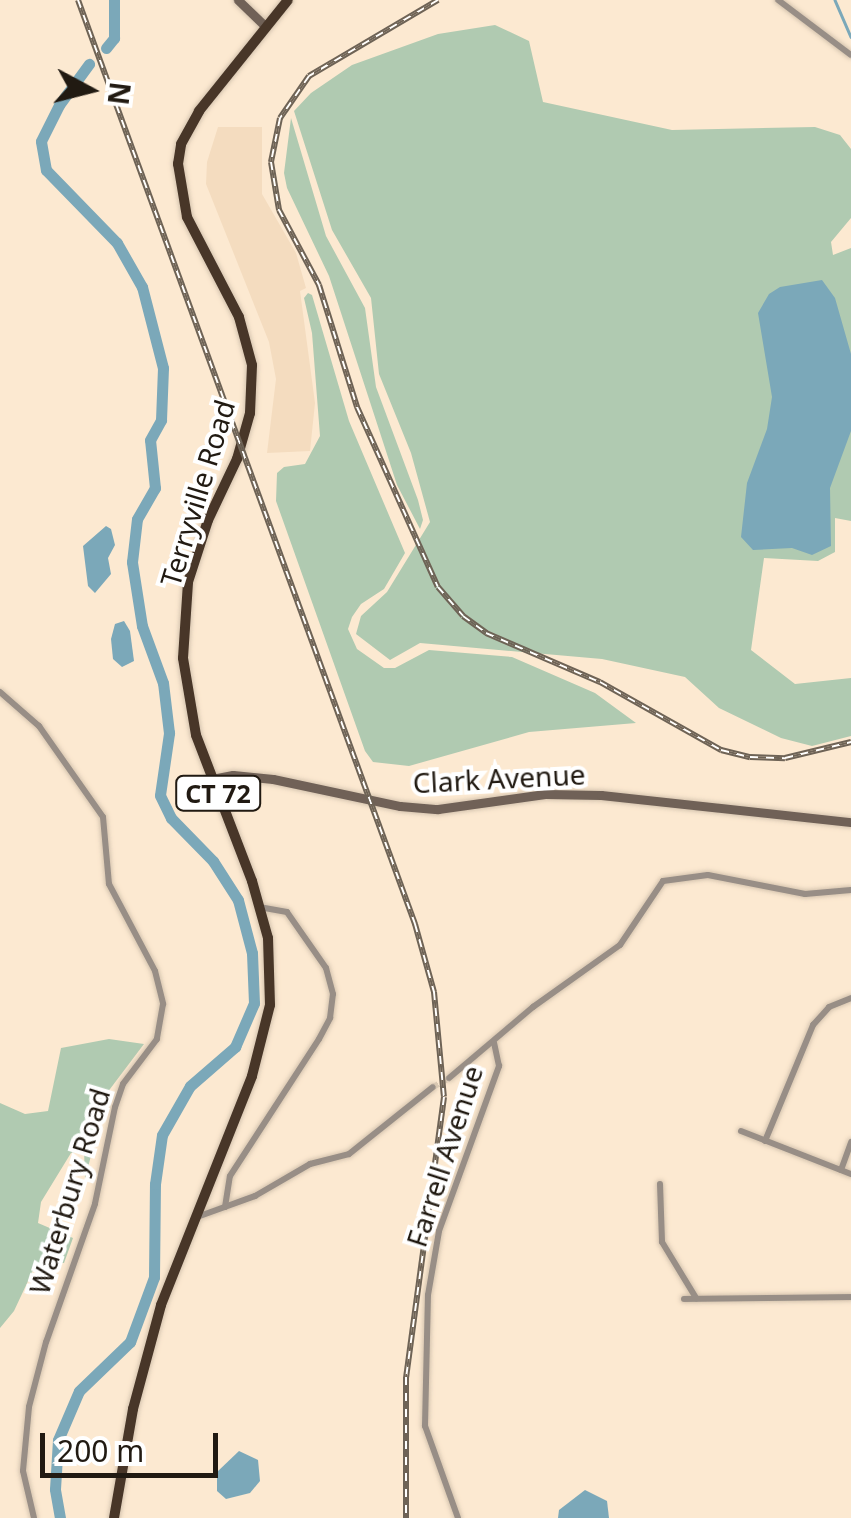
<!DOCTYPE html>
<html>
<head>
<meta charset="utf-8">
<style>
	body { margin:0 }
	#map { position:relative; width:851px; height:1518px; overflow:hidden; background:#fce9d1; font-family:"Noto Sans",sans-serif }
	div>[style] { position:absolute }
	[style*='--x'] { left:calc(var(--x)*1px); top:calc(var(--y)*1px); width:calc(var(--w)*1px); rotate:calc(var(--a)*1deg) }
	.built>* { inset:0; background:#f4dcbf }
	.green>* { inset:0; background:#b0cab1 }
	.water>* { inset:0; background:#7ba8b9 }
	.stream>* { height:2.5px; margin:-1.25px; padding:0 1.25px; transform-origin:1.25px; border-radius:1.25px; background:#7ba8b9 }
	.river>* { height:11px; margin:-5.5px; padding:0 5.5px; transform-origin:5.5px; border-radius:5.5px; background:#7ba8b9 }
	.minor-tunnel>* { height:6px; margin-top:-3px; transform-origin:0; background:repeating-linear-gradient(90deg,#dbcab4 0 6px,transparent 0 9px) }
	.roads { filter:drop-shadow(0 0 2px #d5c4af) drop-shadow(0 0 2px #d5c4af) }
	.minor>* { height:6px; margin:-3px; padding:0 3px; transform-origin:3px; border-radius:3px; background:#988e86 }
	.secondary>* { height:9px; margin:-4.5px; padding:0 4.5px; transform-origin:4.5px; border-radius:4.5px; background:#706157 }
	.trunk>* { height:10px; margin:-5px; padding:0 5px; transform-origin:5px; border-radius:5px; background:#483628 }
	.rail>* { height:6px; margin-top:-3px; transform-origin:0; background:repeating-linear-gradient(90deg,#fff 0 8px,#6e6356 0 16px); box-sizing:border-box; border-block:2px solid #6e6356 }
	span { translate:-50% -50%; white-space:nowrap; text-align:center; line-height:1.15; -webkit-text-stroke:8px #fff; paint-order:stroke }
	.shield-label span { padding:2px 8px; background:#fff; border:2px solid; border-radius:8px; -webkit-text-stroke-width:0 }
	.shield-label { font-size:25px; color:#211a12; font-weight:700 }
	.street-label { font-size:28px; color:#211a12 }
	.north { position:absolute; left:40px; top:40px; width:100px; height:100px; -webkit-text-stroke:8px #fff; paint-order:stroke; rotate:97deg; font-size:28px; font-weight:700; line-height:40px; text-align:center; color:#211a12 }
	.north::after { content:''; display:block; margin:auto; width:35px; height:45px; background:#211a12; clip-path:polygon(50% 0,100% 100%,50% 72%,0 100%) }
	.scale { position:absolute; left:40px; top:1433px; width:178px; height:45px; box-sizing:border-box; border:5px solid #211a12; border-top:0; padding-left:12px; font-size:30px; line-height:35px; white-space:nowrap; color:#211a12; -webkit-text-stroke:8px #fff; paint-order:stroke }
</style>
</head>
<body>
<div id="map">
	<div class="built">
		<i style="clip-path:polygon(218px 127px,262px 127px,262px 194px,296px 253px,306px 288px,300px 291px,315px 403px,310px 451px,267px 453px,276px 379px,269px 342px,206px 184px,207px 162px)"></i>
	</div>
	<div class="green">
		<i style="clip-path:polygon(495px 25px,529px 41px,543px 102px,672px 130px,815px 127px,840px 135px,851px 149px,851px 218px,831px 242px,833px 255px,851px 248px,851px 521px,835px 518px,835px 552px,818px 561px,764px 558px,751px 650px,795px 684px,851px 678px,851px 736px,812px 746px,781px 738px,719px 708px,685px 677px,602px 659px,420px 643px,390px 660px,356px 634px,361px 616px,387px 592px,430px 522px,411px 453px,379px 374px,371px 298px,332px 230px,294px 111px,311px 93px,352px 65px,438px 34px)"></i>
		<i style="clip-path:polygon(291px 118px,326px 236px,365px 308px,376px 387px,418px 500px,423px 520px,420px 529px,397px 485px,329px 276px,287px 188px,284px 173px)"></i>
		<i style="clip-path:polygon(308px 293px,312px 295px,349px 421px,405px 553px,384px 589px,361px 604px,352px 617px,348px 629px,357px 649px,384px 668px,395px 668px,429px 650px,512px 657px,595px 693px,636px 723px,529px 732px,409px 766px,373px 762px,365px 751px,276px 501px,277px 473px,284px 467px,305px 464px,320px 436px,312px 333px,304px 298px)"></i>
		<i style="clip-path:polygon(109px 1039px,144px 1044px,107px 1093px,85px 1179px,84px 1150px,71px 1153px,41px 1202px,38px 1223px,73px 1238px,64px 1263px,36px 1264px,14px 1311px,0 1328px,0 1103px,25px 1114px,48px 1111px,61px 1048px)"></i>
	</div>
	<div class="water">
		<i style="clip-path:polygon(822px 280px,835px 298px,851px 354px,851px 431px,830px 488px,831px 546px,812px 555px,792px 548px,753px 550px,741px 537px,747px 483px,767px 429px,772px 397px,758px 313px,769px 294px,780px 287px)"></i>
		<i style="clip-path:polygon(106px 526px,111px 529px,115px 545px,108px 558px,111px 574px,95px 593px,88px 586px,83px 546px)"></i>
		<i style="clip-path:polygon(124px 621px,130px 631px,134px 661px,122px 667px,113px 659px,111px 639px,115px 624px)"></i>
		<i style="clip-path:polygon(239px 1451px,258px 1460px,260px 1481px,250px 1493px,226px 1499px,217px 1491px,217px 1472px)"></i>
		<i style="clip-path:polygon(585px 1490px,607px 1501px,609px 1518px,558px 1518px,559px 1510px)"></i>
	</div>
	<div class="stream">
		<i style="--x:835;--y:0;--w:40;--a:66.6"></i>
	</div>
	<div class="river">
		<i style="--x:106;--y:48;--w:13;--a:-51"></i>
		<i style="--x:114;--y:38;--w:38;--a:-90"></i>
		<i style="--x:60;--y:1518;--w:29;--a:-100"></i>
		<i style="--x:55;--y:1489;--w:49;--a:-86.5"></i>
		<i style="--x:58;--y:1440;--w:53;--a:-66.8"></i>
		<i style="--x:79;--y:1391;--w:71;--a:-43.9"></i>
		<i style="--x:130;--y:1342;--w:69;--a:-69.7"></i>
		<i style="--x:154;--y:1277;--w:93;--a:-89.4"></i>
		<i style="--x:155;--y:1184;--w:49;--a:-81.9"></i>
		<i style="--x:162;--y:1135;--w:56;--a:-60.3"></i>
		<i style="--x:190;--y:1086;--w:60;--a:-40.9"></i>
		<i style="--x:235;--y:1047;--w:48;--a:-66.6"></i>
		<i style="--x:254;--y:1003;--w:50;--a:-92.3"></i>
		<i style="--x:252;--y:953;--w:55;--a:-104.8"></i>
		<i style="--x:238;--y:900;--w:46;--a:-122.7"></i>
		<i style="--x:213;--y:861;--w:60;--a:-134.3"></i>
		<i style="--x:171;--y:818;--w:25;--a:-116"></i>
		<i style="--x:160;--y:795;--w:63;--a:-81.7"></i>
		<i style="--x:169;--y:733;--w:50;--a:-96.8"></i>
		<i style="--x:163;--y:683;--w:61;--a:-110.2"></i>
		<i style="--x:142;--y:626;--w:65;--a:-98.9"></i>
		<i style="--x:132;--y:562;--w:43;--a:-83.4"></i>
		<i style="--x:137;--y:519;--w:36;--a:-60"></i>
		<i style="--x:155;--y:488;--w:48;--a:-95.9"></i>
		<i style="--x:150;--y:440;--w:23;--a:-61"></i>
		<i style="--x:161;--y:420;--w:52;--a:-87.8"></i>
		<i style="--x:163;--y:368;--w:84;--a:-104.5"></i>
		<i style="--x:142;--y:287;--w:51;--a:-119.6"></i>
		<i style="--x:117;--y:243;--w:102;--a:-134.2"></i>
		<i style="--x:46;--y:170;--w:29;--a:-100"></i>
		<i style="--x:41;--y:141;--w:40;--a:-63.4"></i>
		<i style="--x:59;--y:105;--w:51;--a:-53.8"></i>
	</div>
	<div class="minor-tunnel">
		<i style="--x:433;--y:1087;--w:18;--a:-29"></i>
	</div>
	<div class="roads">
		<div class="minor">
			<i style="--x:778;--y:0;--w:91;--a:37"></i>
			<i style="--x:0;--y:692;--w:52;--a:41.1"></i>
			<i style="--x:39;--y:726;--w:111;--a:54.9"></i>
			<i style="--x:103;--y:817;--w:67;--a:84.9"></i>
			<i style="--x:109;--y:884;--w:98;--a:62.1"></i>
			<i style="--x:155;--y:971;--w:34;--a:76"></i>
			<i style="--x:163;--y:1004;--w:36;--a:100"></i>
			<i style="--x:157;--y:1039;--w:56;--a:127.1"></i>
			<i style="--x:123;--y:1084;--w:24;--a:109"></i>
			<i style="--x:115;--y:1107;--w:99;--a:101.7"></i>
			<i style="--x:95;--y:1204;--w:146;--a:109.5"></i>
			<i style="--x:46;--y:1342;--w:67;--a:104.7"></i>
			<i style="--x:29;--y:1407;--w:64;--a:95.4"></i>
			<i style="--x:23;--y:1471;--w:48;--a:76.8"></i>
			<i style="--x:449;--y:1078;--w:110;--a:-40.2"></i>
			<i style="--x:533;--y:1007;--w:107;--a:-35.5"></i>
			<i style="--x:620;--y:945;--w:77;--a:-56.1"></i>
			<i style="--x:663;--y:881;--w:45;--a:-7.6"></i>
			<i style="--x:708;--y:875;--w:99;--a:11.1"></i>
			<i style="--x:805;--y:894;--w:46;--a:-5"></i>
			<i style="--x:741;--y:1131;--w:118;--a:21.4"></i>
			<i style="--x:765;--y:1141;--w:126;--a:-67.5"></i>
			<i style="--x:813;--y:1025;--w:24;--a:-48"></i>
			<i style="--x:829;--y:1007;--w:24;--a:-22"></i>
			<i style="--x:841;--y:1170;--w:30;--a:-70"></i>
			<i style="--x:660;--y:1184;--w:58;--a:88"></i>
			<i style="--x:662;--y:1242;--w:66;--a:58.7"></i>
			<i style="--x:225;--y:1207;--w:31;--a:-81"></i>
			<i style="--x:230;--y:1176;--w:163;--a:-57"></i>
			<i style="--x:319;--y:1039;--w:24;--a:-62"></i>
			<i style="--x:330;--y:1018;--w:24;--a:-83"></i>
			<i style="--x:333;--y:994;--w:27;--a:-105"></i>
			<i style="--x:326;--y:968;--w:68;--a:-124.9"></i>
			<i style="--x:287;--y:912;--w:27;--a:-170"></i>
			<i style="--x:197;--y:1217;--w:62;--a:-19.9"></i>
			<i style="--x:255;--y:1196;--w:64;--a:-30.2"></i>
			<i style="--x:310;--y:1164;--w:40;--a:-14.4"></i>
			<i style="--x:349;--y:1154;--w:107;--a:-38.6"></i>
			<i style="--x:684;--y:1299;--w:167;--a:-0.7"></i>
			<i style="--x:458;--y:1518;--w:98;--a:-109.7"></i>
			<i style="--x:425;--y:1426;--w:131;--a:-88.7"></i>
			<i style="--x:428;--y:1295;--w:65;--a:-80.2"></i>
			<i style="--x:439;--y:1231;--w:176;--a:-70"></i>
			<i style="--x:499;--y:1066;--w:24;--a:-102"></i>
		</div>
		<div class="secondary">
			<i style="--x:238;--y:0;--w:37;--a:44"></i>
			<i style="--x:212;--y:779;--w:21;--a:-11"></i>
			<i style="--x:233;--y:775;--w:40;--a:5.7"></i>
			<i style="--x:273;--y:779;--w:130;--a:12"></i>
			<i style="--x:400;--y:806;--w:38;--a:5"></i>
			<i style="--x:438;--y:809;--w:108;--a:-8"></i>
			<i style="--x:545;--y:794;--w:56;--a:1"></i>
			<i style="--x:601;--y:795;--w:251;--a:6.2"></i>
		</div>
		<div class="trunk">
			<i style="--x:114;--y:1518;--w:111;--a:-80.1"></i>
			<i style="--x:133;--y:1409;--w:108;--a:-74.9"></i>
			<i style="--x:161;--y:1305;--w:246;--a:-68.3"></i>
			<i style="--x:252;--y:1076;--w:73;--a:-75.8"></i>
			<i style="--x:270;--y:1005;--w:67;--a:-91.7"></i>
			<i style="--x:268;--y:938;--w:59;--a:-105.7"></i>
			<i style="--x:252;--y:881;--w:156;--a:-111"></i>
			<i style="--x:196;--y:735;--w:78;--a:-99.6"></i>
			<i style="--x:183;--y:658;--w:76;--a:-86.2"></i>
			<i style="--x:188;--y:582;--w:65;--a:-72.1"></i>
			<i style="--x:208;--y:520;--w:68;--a:-64.6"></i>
			<i style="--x:237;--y:459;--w:48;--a:-74.2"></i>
			<i style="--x:250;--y:413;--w:48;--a:-87.6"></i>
			<i style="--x:252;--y:365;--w:50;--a:-105.2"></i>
			<i style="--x:239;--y:317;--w:113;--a:-117.5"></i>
			<i style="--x:187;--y:217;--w:54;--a:-99.6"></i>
			<i style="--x:178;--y:164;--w:20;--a:-81"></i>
			<i style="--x:181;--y:144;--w:38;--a:-61"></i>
			<i style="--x:199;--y:111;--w:142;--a:-51.3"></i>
		</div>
	</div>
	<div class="rail">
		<i style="--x:78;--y:0;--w:984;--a:69.96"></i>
		<i style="--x:415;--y:924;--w:71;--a:74.4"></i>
		<i style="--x:434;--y:992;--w:105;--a:84.6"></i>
		<i style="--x:444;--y:1097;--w:283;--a:97.7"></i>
		<i style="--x:406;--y:1377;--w:141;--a:90"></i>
		<i style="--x:438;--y:0;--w:150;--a:149.5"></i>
		<i style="--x:309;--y:76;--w:51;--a:124.6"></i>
		<i style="--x:280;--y:118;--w:45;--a:101.6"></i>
		<i style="--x:271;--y:162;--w:49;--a:80.5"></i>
		<i style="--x:279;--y:210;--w:85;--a:61.9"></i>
		<i style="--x:319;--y:285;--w:128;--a:72.7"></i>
		<i style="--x:357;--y:407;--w:197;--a:65.8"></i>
		<i style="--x:438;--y:587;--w:38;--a:49"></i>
		<i style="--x:463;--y:616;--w:29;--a:36"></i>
		<i style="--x:486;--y:633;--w:124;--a:23.3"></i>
		<i style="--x:600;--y:682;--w:139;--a:29.3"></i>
		<i style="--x:721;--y:750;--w:30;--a:14"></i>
		<i style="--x:750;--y:757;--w:35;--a:2"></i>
		<i style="--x:785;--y:758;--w:68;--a:-13.6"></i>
	</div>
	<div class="shield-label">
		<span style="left:218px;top:793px">CT 72</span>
	</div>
	<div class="street-label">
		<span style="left:197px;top:493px;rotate:-73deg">Terryville Road</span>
		<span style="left:499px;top:778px;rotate:-3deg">Clark Avenue</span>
		<span style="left:444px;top:1156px;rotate:-72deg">Farrell Avenue</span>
		<span style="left:69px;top:1191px;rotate:-73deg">Waterbury Road</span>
	</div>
	<div class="north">N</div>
	<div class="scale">200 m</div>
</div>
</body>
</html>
